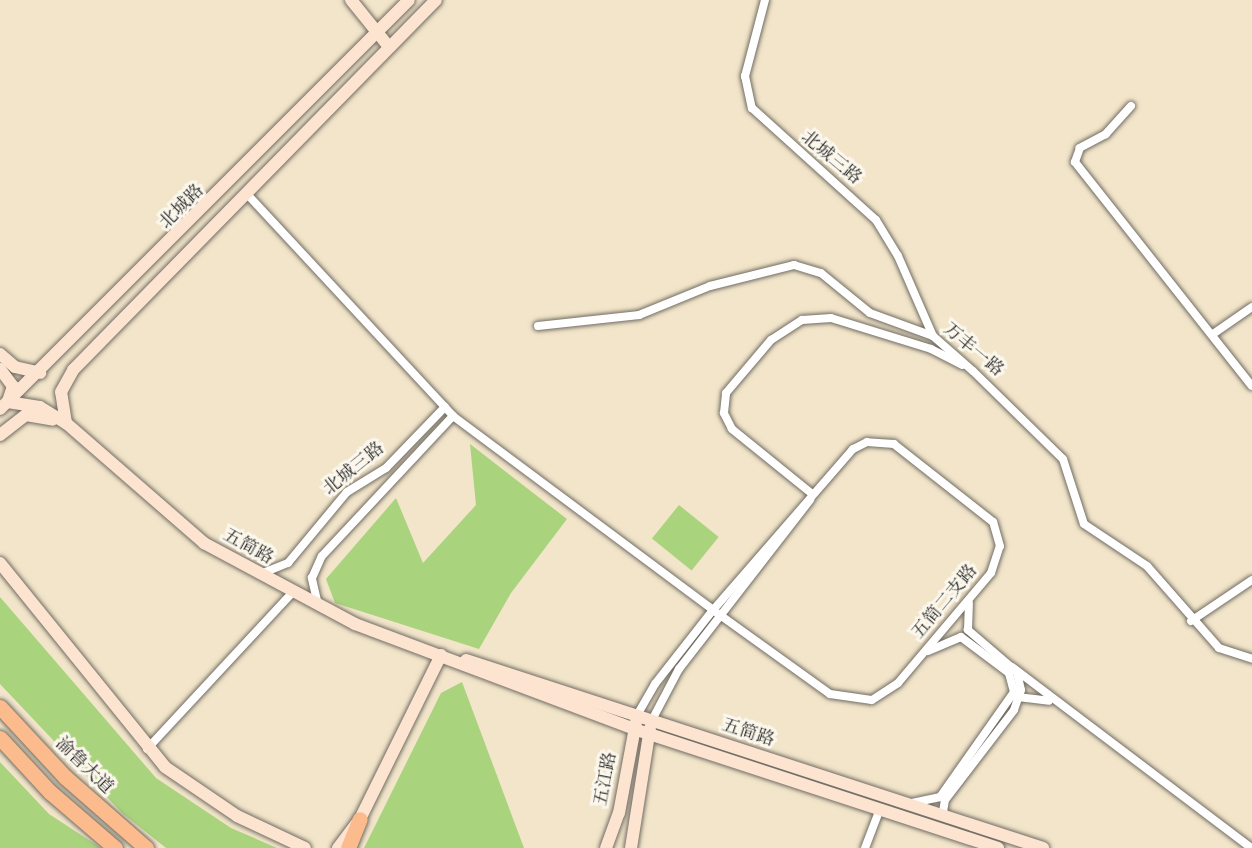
<!DOCTYPE html>
<html>
<head>
<meta charset="utf-8">
<style>
	body { margin:0 }
	#map { position:relative; width:1252px; height:848px; overflow:hidden; background:#f2e5ca; font-family:"IM FELL DW Pica","Noto Serif SC",serif }
	div>[style] { position:absolute }
	[style*='--x'] { left:calc(var(--x)*1px); top:calc(var(--y)*1px); width:calc(var(--w)*1px); rotate:calc(var(--a)*1deg) }
	.green>* { inset:0; background:#aad37e; transform-origin:0 0 }
	.roads { filter:drop-shadow(0 0 2px #716c63) drop-shadow(0 0 2px #716c63) }
	.street>* { height:8px; margin:-4px; padding:0 4px; transform-origin:4px; border-radius:4px; background:#fff }
	.secondary>* { height:12px; margin:-6px; padding:0 6px; transform-origin:6px; border-radius:6px; background:#fde4d1 }
	.highway>* { height:15px; margin:-7.5px; padding:0 7.5px; transform-origin:7.5px; border-radius:7.5px; background:#fbbb8c }
	span { translate:-50% -50%; white-space:nowrap; text-align:center; line-height:1.15; -webkit-text-stroke:6px #fbf7ec; paint-order:stroke }
	.street-label { font-size:18px; color:#2b2b2b }
</style>
</head>
<body>
<div id="map">
	<div class="green">
		<i style="clip-path:polygon(470px 444px,567px 519px,511px 593px,479px 649px,335px 603px,326px 579px,396px 498px,423px 563px,476px 505px)"></i>
		<i style="left:679px;top:505px;width:51px;height:43px;rotate:39deg"></i>
		<i style="clip-path:polygon(0 597px,156px 778px,231px 828px,277px 848px,166px 848px,122px 813px,0 684px)"></i>
		<i style="clip-path:polygon(462px 682px,524px 848px,364px 848px,441px 693px)"></i>
		<i style="clip-path:polygon(0 762px,49px 814px,101px 848px,0 848px)"></i>
	</div>
	<div class="roads">
		<div class="street">
			<i style="--x:765;--y:0;--w:79;--a:104.7"></i>
			<i style="--x:745;--y:76;--w:33;--a:78"></i>
			<i style="--x:752;--y:108;--w:167;--a:42.1"></i>
			<i style="--x:876;--y:220;--w:42;--a:58.6"></i>
			<i style="--x:898;--y:256;--w:87;--a:66.4"></i>
			<i style="--x:1131;--y:106;--w:38;--a:132"></i>
			<i style="--x:1106;--y:134;--w:30;--a:152"></i>
			<i style="--x:1080;--y:148;--w:15;--a:110"></i>
			<i style="--x:1075;--y:162;--w:285;--a:51.7"></i>
			<i style="--x:246;--y:193;--w:304;--a:47.1"></i>
			<i style="--x:453;--y:416;--w:324;--a:36.7"></i>
			<i style="--x:713;--y:610;--w:144;--a:35.7"></i>
			<i style="--x:830;--y:694;--w:42;--a:8.1"></i>
			<i style="--x:872;--y:700;--w:31;--a:-33"></i>
			<i style="--x:898;--y:683;--w:144;--a:-49.8"></i>
			<i style="--x:991;--y:573;--w:28;--a:-72"></i>
			<i style="--x:1000;--y:546;--w:25;--a:-106"></i>
			<i style="--x:993;--y:522;--w:126;--a:-141.8"></i>
			<i style="--x:894;--y:444;--w:27;--a:-176"></i>
			<i style="--x:867;--y:442;--w:16;--a:153"></i>
			<i style="--x:853;--y:449;--w:213;--a:131"></i>
			<i style="--x:713;--y:610;--w:94;--a:128.1"></i>
			<i style="--x:655;--y:684;--w:36;--a:120"></i>
			<i style="--x:538;--y:326;--w:102;--a:-6.2"></i>
			<i style="--x:639;--y:315;--w:77;--a:-22.2"></i>
			<i style="--x:710;--y:286;--w:87;--a:-14"></i>
			<i style="--x:794;--y:265;--w:28;--a:17"></i>
			<i style="--x:821;--y:273;--w:63;--a:39.2"></i>
			<i style="--x:870;--y:313;--w:67;--a:20.1"></i>
			<i style="--x:933;--y:336;--w:53;--a:41.2"></i>
			<i style="--x:973;--y:371;--w:126;--a:44.4"></i>
			<i style="--x:1063;--y:459;--w:68;--a:72.1"></i>
			<i style="--x:1084;--y:524;--w:76;--a:33.7"></i>
			<i style="--x:1147;--y:566;--w:109;--a:48.7"></i>
			<i style="--x:1219;--y:648;--w:35;--a:18"></i>
			<i style="--x:1213;--y:334;--w:47;--a:-34.7"></i>
			<i style="--x:811;--y:493;--w:102;--a:-141"></i>
			<i style="--x:732;--y:429;--w:18;--a:-117"></i>
			<i style="--x:724;--y:413;--w:20;--a:-84"></i>
			<i style="--x:726;--y:393;--w:70;--a:-49.7"></i>
			<i style="--x:771;--y:340;--w:37;--a:-33"></i>
			<i style="--x:802;--y:320;--w:29;--a:-4"></i>
			<i style="--x:831;--y:318;--w:105;--a:17.2"></i>
			<i style="--x:931;--y:349;--w:35;--a:27"></i>
			<i style="--x:263;--y:573;--w:27;--a:-22"></i>
			<i style="--x:288;--y:563;--w:92;--a:-50.3"></i>
			<i style="--x:347;--y:492;--w:46;--a:-31.6"></i>
			<i style="--x:386;--y:468;--w:85;--a:-46"></i>
			<i style="--x:318;--y:605;--w:28;--a:-103"></i>
			<i style="--x:312;--y:578;--w:24;--a:-66"></i>
			<i style="--x:322;--y:556;--w:192;--a:-46.9"></i>
			<i style="--x:1191;--y:621;--w:73;--a:-33.9"></i>
			<i style="--x:1012;--y:667;--w:300;--a:37.1"></i>
			<i style="--x:1018;--y:697;--w:31;--a:7"></i>
			<i style="--x:652;--y:720;--w:58;--a:-62.1"></i>
			<i style="--x:679;--y:669;--w:214;--a:-52.2"></i>
			<i style="--x:147;--y:749;--w:213;--a:-47.1"></i>
			<i style="--x:912;--y:803;--w:29;--a:-12"></i>
			<i style="--x:940;--y:797;--w:128;--a:-54.8"></i>
			<i style="--x:1014;--y:692;--w:20;--a:-105"></i>
			<i style="--x:1009;--y:673;--w:60;--a:-143.1"></i>
			<i style="--x:961;--y:637;--w:36;--a:157"></i>
			<i style="--x:949;--y:818;--w:8;--a:-135"></i>
			<i style="--x:943;--y:812;--w:12;--a:-81"></i>
			<i style="--x:945;--y:800;--w:113;--a:-52.5"></i>
			<i style="--x:1014;--y:710;--w:21;--a:-71"></i>
			<i style="--x:1021;--y:690;--w:18;--a:-103"></i>
			<i style="--x:1017;--y:672;--w:65;--a:-139.4"></i>
			<i style="--x:968;--y:630;--w:27;--a:-88"></i>
			<i style="--x:865;--y:848;--w:40;--a:-69"></i>
		</div>
		<div class="secondary">
			<i style="--x:351;--y:0;--w:60;--a:51"></i>
			<i style="--x:0;--y:354;--w:20;--a:41"></i>
			<i style="--x:15;--y:367;--w:26;--a:13"></i>
			<i style="--x:0;--y:369;--w:21;--a:53"></i>
			<i style="--x:13;--y:386;--w:16;--a:108"></i>
			<i style="--x:8;--y:402;--w:32;--a:9"></i>
			<i style="--x:40;--y:407;--w:31;--a:32"></i>
			<i style="--x:66;--y:423;--w:183;--a:41"></i>
			<i style="--x:204;--y:543;--w:171;--a:28.2"></i>
			<i style="--x:355;--y:624;--w:298;--a:20.6"></i>
			<i style="--x:634;--y:729;--w:383;--a:18.1"></i>
			<i style="--x:0;--y:409;--w:578;--a:-45"></i>
			<i style="--x:66;--y:423;--w:31;--a:-99"></i>
			<i style="--x:61;--y:392;--w:25;--a:-61"></i>
			<i style="--x:73;--y:370;--w:518;--a:-45.55"></i>
			<i style="--x:0;--y:435;--w:33;--a:-38"></i>
			<i style="--x:26;--y:415;--w:27;--a:10"></i>
			<i style="--x:0;--y:563;--w:262;--a:51"></i>
			<i style="--x:165;--y:767;--w:87;--a:34.2"></i>
			<i style="--x:237;--y:816;--w:75;--a:25.2"></i>
			<i style="--x:466;--y:660;--w:607;--a:18.05"></i>
			<i style="--x:338;--y:848;--w:36;--a:-53"></i>
			<i style="--x:360;--y:819;--w:183;--a:-63.7"></i>
			<i style="--x:606;--y:848;--w:37;--a:-70"></i>
			<i style="--x:619;--y:813;--w:93;--a:-79.4"></i>
			<i style="--x:631;--y:848;--w:121;--a:-81"></i>
		</div>
		<div class="highway">
			<i style="--x:0;--y:707;--w:96;--a:47.1"></i>
			<i style="--x:65;--y:777;--w:108;--a:41.2"></i>
			<i style="--x:0;--y:738;--w:74;--a:47.2"></i>
			<i style="--x:50;--y:792;--w:86;--a:40.7"></i>
			<i style="--x:348;--y:848;--w:31;--a:-68"></i>
		</div>
	</div>
	<div class="street-label">
		<span style="left:831px;top:158px;rotate:40deg">北城三路</span>
		<span style="left:182px;top:207px;rotate:-45deg">北城路</span>
		<span style="left:973px;top:350px;rotate:40deg">万丰一路</span>
		<span style="left:354px;top:469px;rotate:-39deg">北城三路</span>
		<span style="left:248px;top:547px;rotate:29deg">五简路</span>
		<span style="left:945px;top:602px;rotate:-50deg">五简二支路</span>
		<span style="left:748px;top:733px;rotate:18deg">五简路</span>
		<span style="left:84px;top:766px;rotate:44deg">渝鲁大道</span>
		<span style="left:606px;top:779px;rotate:-79deg">五江路</span>
	</div>
</div>
</body>
</html>
